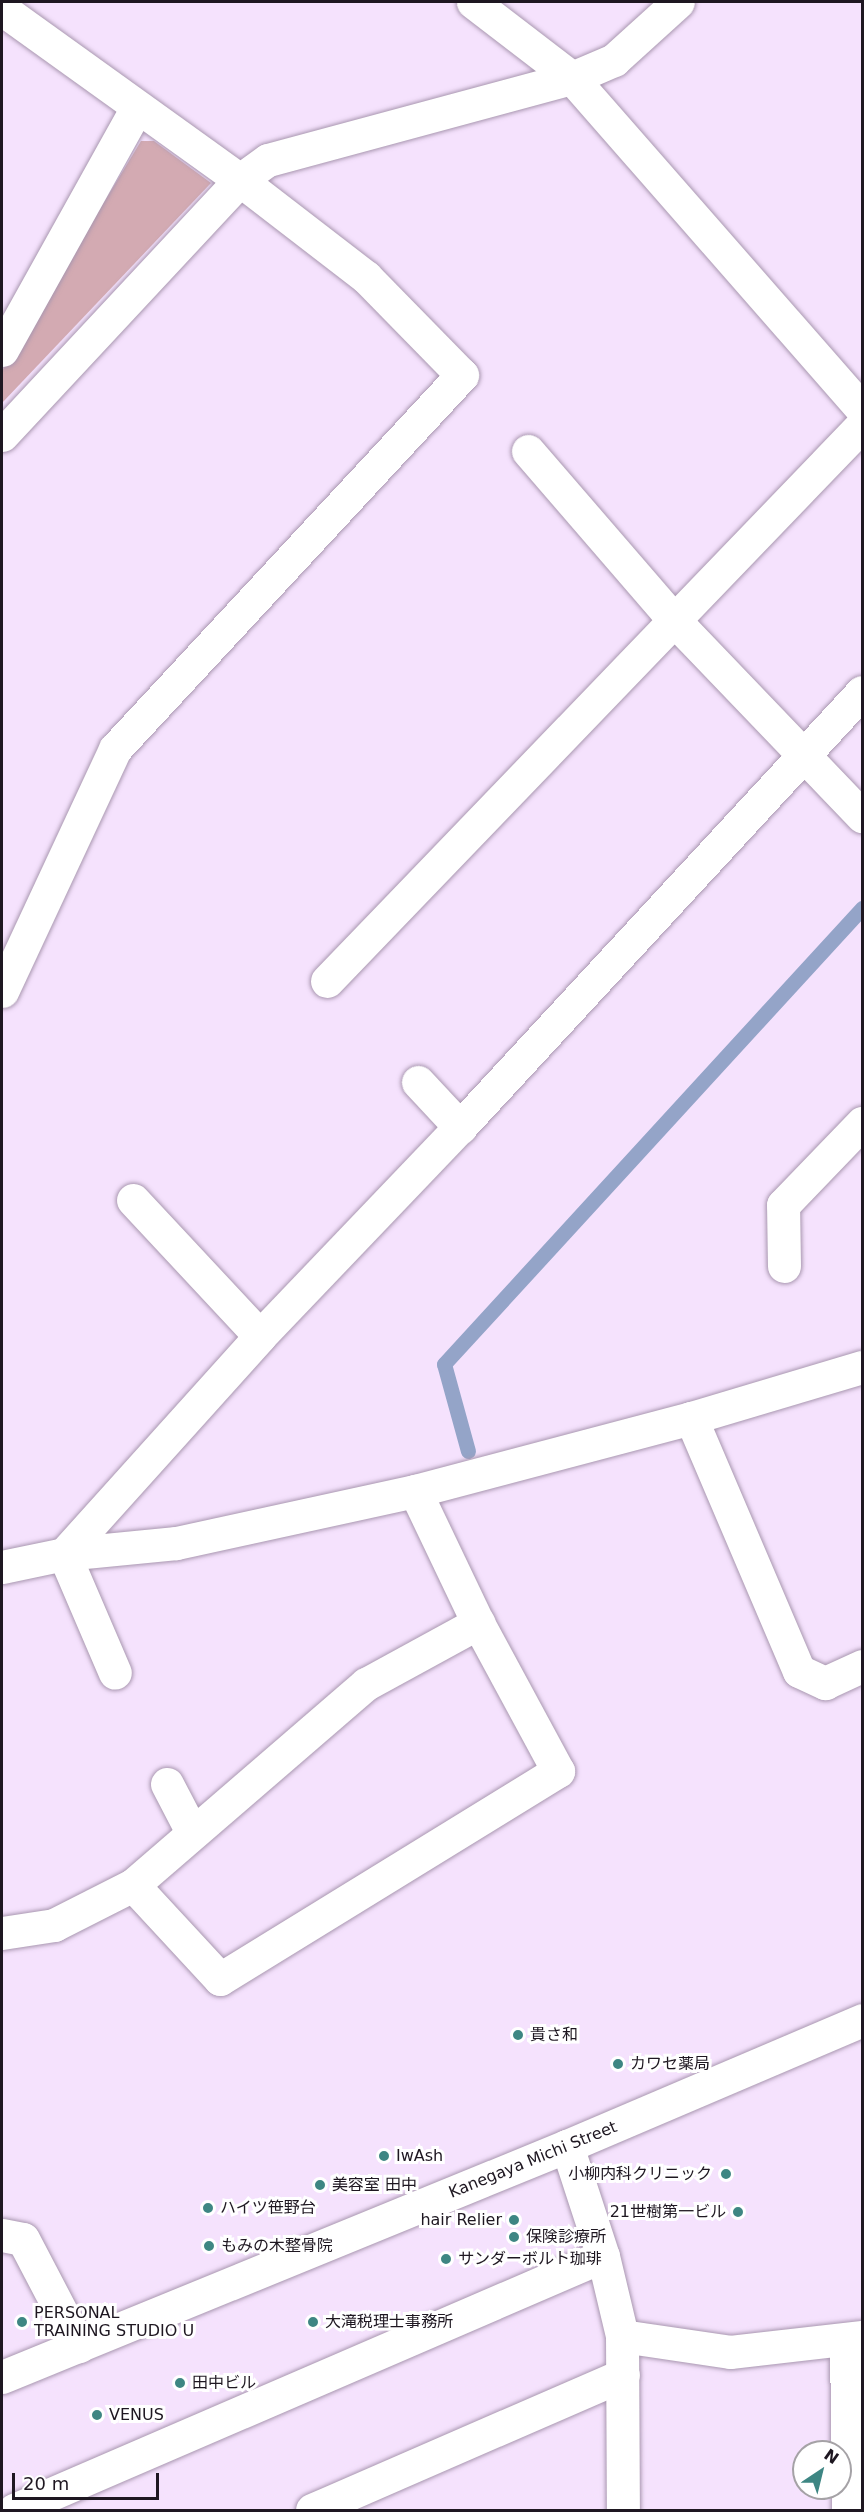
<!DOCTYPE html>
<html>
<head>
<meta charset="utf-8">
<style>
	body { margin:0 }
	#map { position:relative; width:864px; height:2512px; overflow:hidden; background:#f5e2fd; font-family:"DejaVu Sans","Noto Sans JP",sans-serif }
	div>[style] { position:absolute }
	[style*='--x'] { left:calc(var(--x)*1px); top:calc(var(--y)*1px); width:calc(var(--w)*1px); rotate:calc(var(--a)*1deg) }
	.green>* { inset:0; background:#d3aab2 }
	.stream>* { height:15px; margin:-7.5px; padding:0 7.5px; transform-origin:7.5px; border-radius:7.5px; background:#94a4c8 }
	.roads { filter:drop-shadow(0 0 2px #a997b0) drop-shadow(0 0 2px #a997b0) }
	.minor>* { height:33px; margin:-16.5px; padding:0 16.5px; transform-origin:16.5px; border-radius:16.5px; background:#fff }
	.dots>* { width:16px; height:16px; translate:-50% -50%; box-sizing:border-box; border:3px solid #fff; border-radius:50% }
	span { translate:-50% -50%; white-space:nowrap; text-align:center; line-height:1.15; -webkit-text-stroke:6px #fff; paint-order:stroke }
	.poi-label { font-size:16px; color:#1e1721 }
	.left { translate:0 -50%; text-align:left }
	.right { translate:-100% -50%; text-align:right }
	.street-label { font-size:16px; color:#1e1721 }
	.frame { position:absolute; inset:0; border:3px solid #1e1721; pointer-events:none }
	.north { position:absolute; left:792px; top:2440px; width:60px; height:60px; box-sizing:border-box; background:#fff; border:2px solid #a5a2a6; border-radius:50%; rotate:35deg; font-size:16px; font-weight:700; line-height:24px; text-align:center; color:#1e1721 }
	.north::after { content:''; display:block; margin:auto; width:21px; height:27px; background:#3e8683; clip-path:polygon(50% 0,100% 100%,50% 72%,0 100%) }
	.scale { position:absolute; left:12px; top:2473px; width:147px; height:27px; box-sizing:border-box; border:3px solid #1e1721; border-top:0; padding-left:8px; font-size:18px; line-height:21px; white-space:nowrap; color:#1e1721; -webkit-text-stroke:4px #fff; paint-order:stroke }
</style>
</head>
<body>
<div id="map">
	<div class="green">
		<i style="clip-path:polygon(141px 141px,154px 141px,211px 183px,2px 403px,2px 371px)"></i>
	</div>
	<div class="stream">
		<i style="--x:468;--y:1451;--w:90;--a:-105.4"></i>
		<i style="--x:444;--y:1364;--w:619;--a:-47.49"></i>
	</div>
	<div class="roads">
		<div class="minor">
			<i style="--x:473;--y:2;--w:125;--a:37.5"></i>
			<i style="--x:572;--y:78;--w:440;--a:48.8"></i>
			<i style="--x:2;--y:9;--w:293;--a:35.7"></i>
			<i style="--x:240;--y:180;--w:159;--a:37.6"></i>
			<i style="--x:366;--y:277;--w:137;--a:45.6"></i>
			<i style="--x:462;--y:375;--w:510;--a:132.86"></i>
			<i style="--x:115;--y:749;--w:267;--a:115"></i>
			<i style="--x:2;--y:350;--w:278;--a:-60.9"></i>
			<i style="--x:2;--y:435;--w:349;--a:-47"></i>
			<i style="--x:240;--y:180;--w:34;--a:-36"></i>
			<i style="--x:268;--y:160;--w:315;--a:-15.1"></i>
			<i style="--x:572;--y:78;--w:46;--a:-23.2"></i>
			<i style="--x:614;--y:60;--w:86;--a:-42.2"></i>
			<i style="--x:528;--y:451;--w:223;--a:49.2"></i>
			<i style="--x:674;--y:620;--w:272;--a:46.2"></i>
			<i style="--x:327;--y:981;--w:772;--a:-46.1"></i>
			<i style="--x:418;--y:1082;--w:62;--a:47"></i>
			<i style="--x:133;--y:1200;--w:186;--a:47"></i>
			<i style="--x:784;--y:1266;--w:61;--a:-90.9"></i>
			<i style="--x:783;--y:1205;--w:114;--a:-46.1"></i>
			<i style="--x:691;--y:1418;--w:275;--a:66.9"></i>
			<i style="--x:799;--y:1671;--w:29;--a:25"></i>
			<i style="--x:825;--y:1683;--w:41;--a:-24.7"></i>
			<i style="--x:64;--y:1554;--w:293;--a:-48"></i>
			<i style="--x:260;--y:1336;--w:289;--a:-46.3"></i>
			<i style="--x:460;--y:1127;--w:592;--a:-47.26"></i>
			<i style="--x:64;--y:1554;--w:129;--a:66.8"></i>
			<i style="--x:2;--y:1567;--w:63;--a:-11.8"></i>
			<i style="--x:64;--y:1554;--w:113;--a:-5.6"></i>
			<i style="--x:176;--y:1543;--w:245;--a:-12.3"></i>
			<i style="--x:415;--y:1491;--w:285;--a:-14.8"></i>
			<i style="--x:691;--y:1418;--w:178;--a:-16.6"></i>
			<i style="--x:167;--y:1784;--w:54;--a:62.5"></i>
			<i style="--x:133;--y:1885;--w:128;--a:47.2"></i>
			<i style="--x:220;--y:1979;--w:397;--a:-31.6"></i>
			<i style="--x:558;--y:1771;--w:168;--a:-118.4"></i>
			<i style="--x:478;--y:1623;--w:146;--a:-115.5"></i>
			<i style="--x:2;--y:1933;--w:53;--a:-8.7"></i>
			<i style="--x:54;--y:1925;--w:89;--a:-26.9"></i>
			<i style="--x:133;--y:1885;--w:308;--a:-40.8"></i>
			<i style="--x:366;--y:1684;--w:128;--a:-28.6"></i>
			<i style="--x:567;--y:2146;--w:116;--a:71.9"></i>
			<i style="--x:603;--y:2256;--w:82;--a:76.6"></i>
			<i style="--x:622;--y:2336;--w:174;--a:89.7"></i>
			<i style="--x:2;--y:2235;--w:21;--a:11"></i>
			<i style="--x:23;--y:2239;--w:121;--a:62.4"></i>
			<i style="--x:622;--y:2336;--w:109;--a:8.4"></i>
			<i style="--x:730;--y:2352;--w:133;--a:-6.5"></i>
			<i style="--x:846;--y:2341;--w:169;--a:89.3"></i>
			<i style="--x:2;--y:2377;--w:610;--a:-22.24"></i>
			<i style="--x:567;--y:2146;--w:321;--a:-23.1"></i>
			<i style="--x:14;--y:2510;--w:641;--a:-23.33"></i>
			<i style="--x:312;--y:2510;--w:339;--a:-23.5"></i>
		</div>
	</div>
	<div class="dots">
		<i style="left:518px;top:2035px;background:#3e8683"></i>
		<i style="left:618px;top:2064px;background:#3e8683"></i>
		<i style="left:384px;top:2156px;background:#3e8683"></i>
		<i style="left:726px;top:2174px;background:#3e8683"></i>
		<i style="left:320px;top:2185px;background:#3e8683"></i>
		<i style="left:208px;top:2208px;background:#3e8683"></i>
		<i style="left:738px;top:2212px;background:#3e8683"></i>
		<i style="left:514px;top:2220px;background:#3e8683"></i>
		<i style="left:514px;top:2237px;background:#3e8683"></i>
		<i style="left:209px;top:2246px;background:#3e8683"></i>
		<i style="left:446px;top:2259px;background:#3e8683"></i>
		<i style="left:22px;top:2322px;background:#3e8683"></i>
		<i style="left:313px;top:2322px;background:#3e8683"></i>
		<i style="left:180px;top:2383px;background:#3e8683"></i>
		<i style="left:97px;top:2415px;background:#3e8683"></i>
	</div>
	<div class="poi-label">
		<span class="left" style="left:530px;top:2035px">貴さ和</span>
		<span class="left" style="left:630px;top:2064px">カワセ薬局</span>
		<span class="left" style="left:396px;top:2156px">IwAsh</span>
		<span class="right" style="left:712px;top:2174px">小柳内科クリニック</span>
		<span class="left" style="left:332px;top:2185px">美容室 田中</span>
		<span class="left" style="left:220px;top:2208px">ハイツ笹野台</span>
		<span class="right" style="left:726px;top:2212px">21世樹第一ビル</span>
		<span class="right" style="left:502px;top:2220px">hair Relier</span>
		<span class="left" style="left:526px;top:2237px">保険診療所</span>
		<span class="left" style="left:221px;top:2246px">もみの木整骨院</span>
		<span class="left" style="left:458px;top:2259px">サンダーボルト珈琲</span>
		<span class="left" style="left:34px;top:2322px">PERSONAL<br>TRAINING STUDIO U</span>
		<span class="left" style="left:325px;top:2322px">大滝税理士事務所</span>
		<span class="left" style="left:192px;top:2383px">田中ビル</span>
		<span class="left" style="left:109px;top:2415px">VENUS</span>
	</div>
	<div class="street-label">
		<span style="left:533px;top:2160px;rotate:-22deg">Kanegaya Michi Street</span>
	</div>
	<div class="frame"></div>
	<div class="north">N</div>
	<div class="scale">20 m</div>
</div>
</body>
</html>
